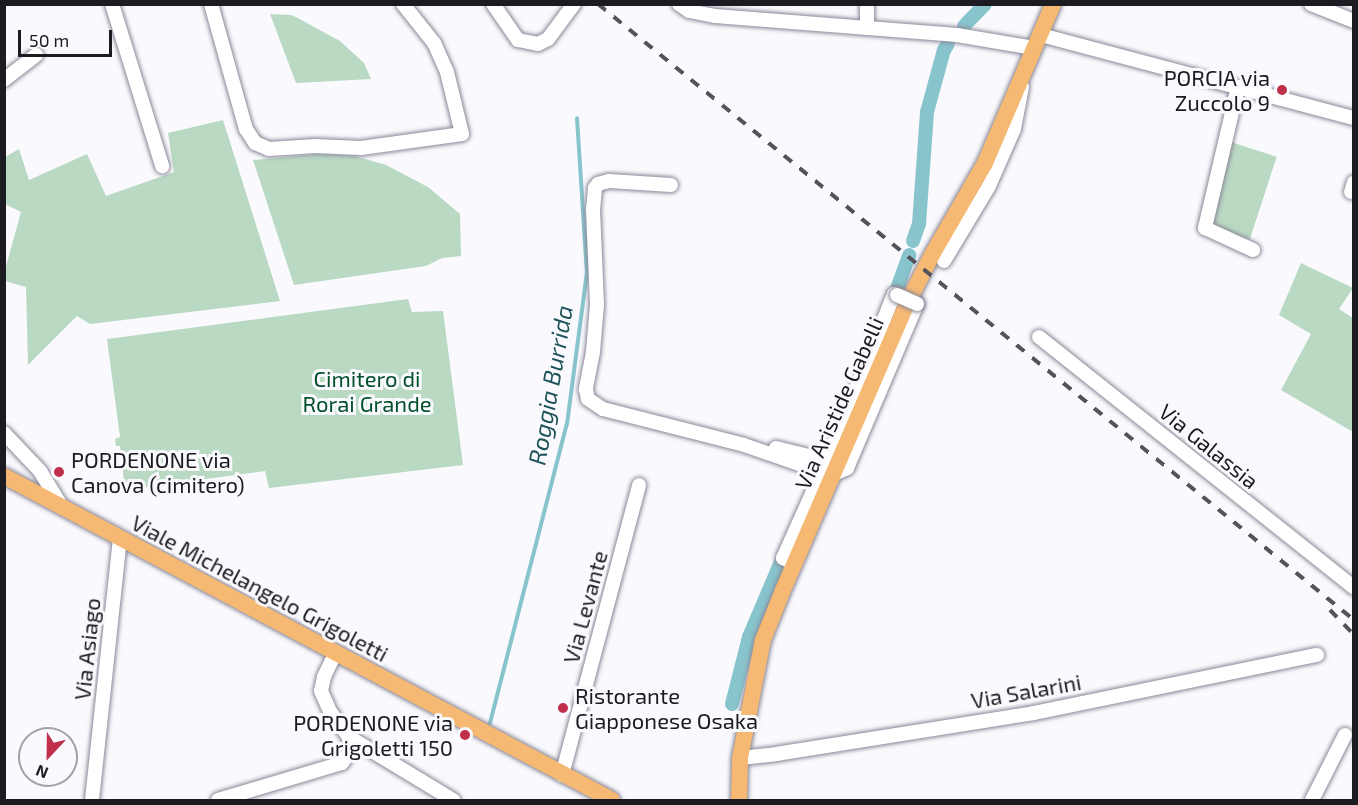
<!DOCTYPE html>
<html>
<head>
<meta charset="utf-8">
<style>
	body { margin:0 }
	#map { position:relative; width:1358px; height:805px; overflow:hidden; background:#fafafe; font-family:"Exo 2",sans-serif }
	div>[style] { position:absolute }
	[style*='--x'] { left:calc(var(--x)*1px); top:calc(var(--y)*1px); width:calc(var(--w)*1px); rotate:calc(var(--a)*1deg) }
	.green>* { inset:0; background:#b9d9c3; transform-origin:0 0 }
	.stream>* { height:4px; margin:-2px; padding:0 2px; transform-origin:2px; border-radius:2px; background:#88c4cc }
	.canal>* { height:14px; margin:-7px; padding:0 7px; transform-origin:7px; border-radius:7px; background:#88c4cc }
	.roads { filter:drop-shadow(0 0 2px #8a8899) drop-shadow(0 0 2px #8a8899) }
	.minor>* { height:14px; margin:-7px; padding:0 7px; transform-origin:7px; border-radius:7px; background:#fff }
	.major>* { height:16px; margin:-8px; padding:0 8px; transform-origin:8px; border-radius:8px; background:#f5b974 }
	.rail>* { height:4px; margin-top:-2px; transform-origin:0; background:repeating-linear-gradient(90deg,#545359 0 10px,transparent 0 20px) }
	.bridges { filter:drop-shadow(0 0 2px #8a8899) drop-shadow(0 0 2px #8a8899) }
	.minor-bridge>* { height:14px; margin:-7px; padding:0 7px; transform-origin:7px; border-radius:7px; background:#fff }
	.dots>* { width:16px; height:16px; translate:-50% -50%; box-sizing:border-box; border:3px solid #fafafe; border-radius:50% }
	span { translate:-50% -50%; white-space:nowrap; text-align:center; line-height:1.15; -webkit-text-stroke:6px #fafafe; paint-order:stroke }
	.poi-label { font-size:22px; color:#1c1b21 }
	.right { translate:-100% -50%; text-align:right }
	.left { translate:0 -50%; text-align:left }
	.park-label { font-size:22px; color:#01502b }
	.street-label { font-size:22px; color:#1c1b21 }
	.water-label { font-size:24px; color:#1f5359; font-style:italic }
	.frame { position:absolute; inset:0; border:6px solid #1c1b21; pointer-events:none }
	.north { position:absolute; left:18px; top:727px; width:60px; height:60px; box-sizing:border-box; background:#fafafe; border:2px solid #a1a1a6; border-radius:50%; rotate:202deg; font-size:16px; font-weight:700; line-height:24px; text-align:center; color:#1c1b21 }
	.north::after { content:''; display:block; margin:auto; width:21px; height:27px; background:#bf2f4a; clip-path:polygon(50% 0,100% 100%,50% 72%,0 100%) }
	.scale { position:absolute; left:18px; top:30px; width:94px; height:27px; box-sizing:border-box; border:3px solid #1c1b21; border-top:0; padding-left:8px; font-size:18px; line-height:21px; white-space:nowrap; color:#1c1b21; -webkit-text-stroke:4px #fafafe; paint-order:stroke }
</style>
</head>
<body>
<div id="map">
	<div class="green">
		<i style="clip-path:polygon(270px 14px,292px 15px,340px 41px,364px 63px,371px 79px,296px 83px)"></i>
		<i style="clip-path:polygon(223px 120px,280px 301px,90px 324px,77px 316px,28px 365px,26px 287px,5px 281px,5px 270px,21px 212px,5px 204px,5px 157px,19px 149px,29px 180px,87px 154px,106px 196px,174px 172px,168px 133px)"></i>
		<i style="left:1231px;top:142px;width:48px;height:87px;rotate:18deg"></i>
		<i style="clip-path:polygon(318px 154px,355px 156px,386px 165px,428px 187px,460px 214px,461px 256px,442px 258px,426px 266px,294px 285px,253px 160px)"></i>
		<i style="clip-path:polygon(1301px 263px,1353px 288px,1339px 309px,1353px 318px,1353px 432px,1281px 390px,1311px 334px,1279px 315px)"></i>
		<i style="clip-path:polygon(408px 299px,412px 312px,443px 311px,463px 465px,269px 488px,265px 471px,125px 490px,120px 446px,116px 446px,115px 439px,120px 437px,107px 339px)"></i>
	</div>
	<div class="stream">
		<i style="--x:490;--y:723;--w:309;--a:-75.6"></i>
		<i style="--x:567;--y:424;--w:152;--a:-82.5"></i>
		<i style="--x:587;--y:273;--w:155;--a:-93.7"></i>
	</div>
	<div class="canal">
		<i style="--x:964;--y:26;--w:30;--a:-46"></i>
		<i style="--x:913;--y:241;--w:18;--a:-71"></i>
		<i style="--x:919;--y:224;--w:112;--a:-85.9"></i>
		<i style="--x:927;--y:112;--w:64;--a:-74.7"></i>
		<i style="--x:944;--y:50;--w:7;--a:-56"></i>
		<i style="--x:898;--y:286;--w:33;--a:-70"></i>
		<i style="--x:732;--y:704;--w:69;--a:-75.8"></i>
		<i style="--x:749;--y:637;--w:79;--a:-67"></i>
	</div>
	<div class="roads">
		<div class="minor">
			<i style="--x:112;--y:4;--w:170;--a:72.8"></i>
			<i style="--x:211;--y:4;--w:130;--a:74.4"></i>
			<i style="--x:246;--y:129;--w:17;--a:57"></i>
			<i style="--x:255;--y:143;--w:15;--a:23"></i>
			<i style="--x:269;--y:149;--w:46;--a:-3.7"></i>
			<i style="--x:315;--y:146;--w:46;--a:2.5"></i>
			<i style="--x:361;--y:148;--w:102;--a:-7.9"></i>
			<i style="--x:462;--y:134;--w:64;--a:-103.6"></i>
			<i style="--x:447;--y:72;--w:32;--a:-114"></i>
			<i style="--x:434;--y:43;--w:50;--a:-128.5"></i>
			<i style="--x:493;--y:4;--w:44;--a:55.2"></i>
			<i style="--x:518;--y:40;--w:20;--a:11"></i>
			<i style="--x:538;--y:44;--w:11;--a:-27"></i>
			<i style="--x:548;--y:39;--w:44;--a:-53.4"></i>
			<i style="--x:679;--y:4;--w:12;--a:35"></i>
			<i style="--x:689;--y:11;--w:26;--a:11"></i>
			<i style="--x:715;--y:16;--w:243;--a:4.5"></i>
			<i style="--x:957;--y:35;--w:78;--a:9.6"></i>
			<i style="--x:1311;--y:4;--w:46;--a:21.6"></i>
			<i style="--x:867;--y:28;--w:24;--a:-90"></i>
			<i style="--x:1041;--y:35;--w:324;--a:14.9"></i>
			<i style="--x:4;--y:80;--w:41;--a:-38"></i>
			<i style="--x:1238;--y:87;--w:145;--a:103.2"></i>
			<i style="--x:1205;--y:228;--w:53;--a:24.6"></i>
			<i style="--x:671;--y:185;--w:62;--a:-176.3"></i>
			<i style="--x:609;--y:181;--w:11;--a:165"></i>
			<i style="--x:598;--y:184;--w:5;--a:127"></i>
			<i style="--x:595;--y:188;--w:21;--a:95"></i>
			<i style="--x:593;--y:209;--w:96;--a:87.6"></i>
			<i style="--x:597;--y:305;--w:47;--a:94.9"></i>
			<i style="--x:593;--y:352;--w:38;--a:101"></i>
			<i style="--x:586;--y:389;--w:10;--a:79"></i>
			<i style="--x:588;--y:399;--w:18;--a:34"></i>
			<i style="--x:603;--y:409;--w:146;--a:14.3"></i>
			<i style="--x:744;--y:445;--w:83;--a:19.1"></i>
			<i style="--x:1351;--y:192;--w:10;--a:-73"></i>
			<i style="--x:944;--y:261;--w:87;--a:-59"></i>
			<i style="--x:989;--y:186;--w:62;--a:-66.3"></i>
			<i style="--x:1014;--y:129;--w:43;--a:-79.2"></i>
			<i style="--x:1039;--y:337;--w:403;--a:38.5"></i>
			<i style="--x:4;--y:433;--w:52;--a:46.5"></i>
			<i style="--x:40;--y:471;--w:42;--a:58.6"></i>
			<i style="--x:776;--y:448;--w:59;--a:13.8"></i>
			<i style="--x:832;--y:475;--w:17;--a:-25"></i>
			<i style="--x:847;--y:468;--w:178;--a:-66.9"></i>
			<i style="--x:794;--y:563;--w:12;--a:-156"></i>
			<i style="--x:783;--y:558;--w:117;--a:-65.8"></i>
			<i style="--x:831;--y:451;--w:169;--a:-68.1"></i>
			<i style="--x:894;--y:294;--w:3;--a:18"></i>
			<i style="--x:335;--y:654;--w:25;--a:116"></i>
			<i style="--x:324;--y:677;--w:14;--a:102"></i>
			<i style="--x:321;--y:691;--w:24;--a:66"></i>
			<i style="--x:331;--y:713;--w:30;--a:53"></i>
			<i style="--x:349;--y:737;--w:122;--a:31.2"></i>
			<i style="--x:740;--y:758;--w:36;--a:-6"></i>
			<i style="--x:776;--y:754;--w:261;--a:-9"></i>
			<i style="--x:1034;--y:713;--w:289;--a:-11.6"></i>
			<i style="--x:562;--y:775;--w:300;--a:-75.1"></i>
			<i style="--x:92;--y:800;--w:263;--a:-83.9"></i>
			<i style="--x:218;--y:800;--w:129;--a:-16.6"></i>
			<i style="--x:342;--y:763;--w:16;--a:-55"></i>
			<i style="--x:351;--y:750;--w:13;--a:-99"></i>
			<i style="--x:1312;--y:800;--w:73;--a:-63.1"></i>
		</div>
		<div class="major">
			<i style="--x:4;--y:476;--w:689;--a:28.05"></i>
			<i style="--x:739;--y:800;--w:42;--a:-88.6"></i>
			<i style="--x:740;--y:758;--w:120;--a:-79"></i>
			<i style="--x:763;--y:640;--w:54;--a:-68.2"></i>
			<i style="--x:783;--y:590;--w:309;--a:-66.6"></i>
			<i style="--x:906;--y:306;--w:59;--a:-63"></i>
			<i style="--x:933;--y:253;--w:104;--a:-60"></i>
			<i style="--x:985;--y:163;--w:173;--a:-66.8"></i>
		</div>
	</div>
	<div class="rail">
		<i style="--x:598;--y:4;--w:975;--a:39.17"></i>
		<i style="--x:1330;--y:610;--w:35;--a:46"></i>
	</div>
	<div class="bridges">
		<div class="minor-bridge">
			<i style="--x:897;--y:295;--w:22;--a:24"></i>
		</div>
	</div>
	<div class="dots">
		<i style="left:1282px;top:90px;background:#bf2f4a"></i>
		<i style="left:59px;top:472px;background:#bf2f4a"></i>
		<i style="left:563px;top:708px;background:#bf2f4a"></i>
		<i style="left:465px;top:735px;background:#bf2f4a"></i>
	</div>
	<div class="poi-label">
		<span class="right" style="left:1270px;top:90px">PORCIA via<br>Zuccolo 9</span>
		<span class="left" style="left:71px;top:472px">PORDENONE via<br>Canova (cimitero)</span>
		<span class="left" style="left:575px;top:708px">Ristorante<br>Giapponese Osaka</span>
		<span class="right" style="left:453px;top:735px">PORDENONE via<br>Grigoletti 150</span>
	</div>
	<div class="park-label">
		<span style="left:367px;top:391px">Cimitero di<br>Rorai Grande</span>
	</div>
	<div class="street-label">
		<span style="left:839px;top:403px;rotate:-66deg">Via Aristide Gabelli</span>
		<span style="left:1209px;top:446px;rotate:39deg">Via Galassia</span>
		<span style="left:260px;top:588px;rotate:28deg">Viale Michelangelo Grigoletti</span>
		<span style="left:585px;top:607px;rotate:-75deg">Via Levante</span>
		<span style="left:87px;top:649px;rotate:-84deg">Via Asiago</span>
		<span style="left:1026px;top:691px;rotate:-10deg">Via Salarini</span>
	</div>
	<div class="water-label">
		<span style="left:550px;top:385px;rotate:-80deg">Roggia Burrida</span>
	</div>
	<div class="frame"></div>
	<div class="north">N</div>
	<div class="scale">50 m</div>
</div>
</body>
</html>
